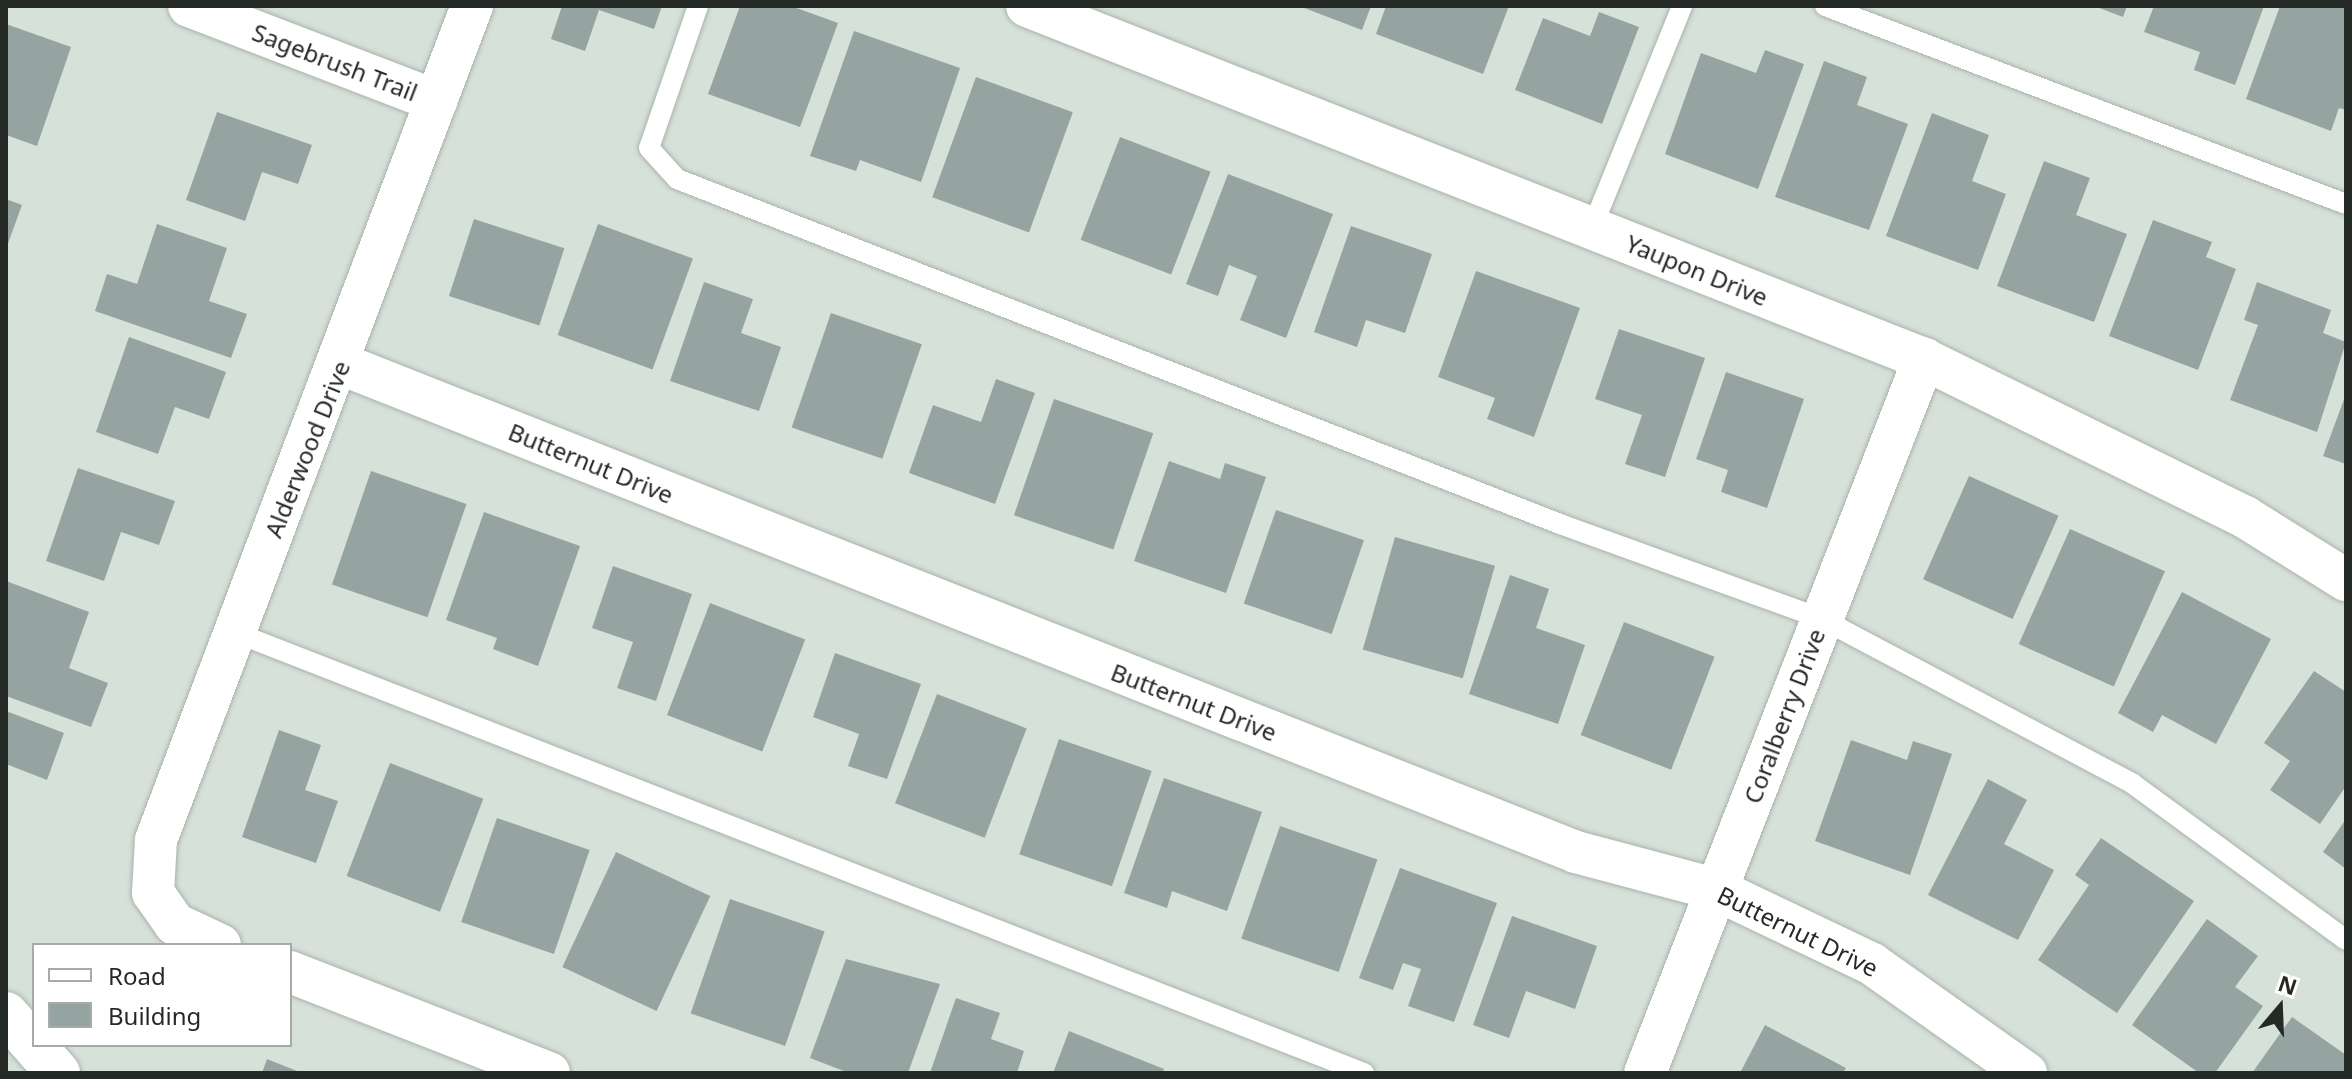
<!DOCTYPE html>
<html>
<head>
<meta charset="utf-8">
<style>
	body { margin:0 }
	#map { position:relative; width:2352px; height:1079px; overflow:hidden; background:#d6e1d9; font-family:"Noto Sans",sans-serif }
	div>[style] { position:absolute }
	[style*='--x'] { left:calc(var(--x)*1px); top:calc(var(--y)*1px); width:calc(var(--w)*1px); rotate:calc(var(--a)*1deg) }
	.building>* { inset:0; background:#96a4a1; transform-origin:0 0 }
	.roads { filter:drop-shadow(0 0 2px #a9b3ab) drop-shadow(0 0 2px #a9b3ab) }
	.service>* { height:20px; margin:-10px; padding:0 10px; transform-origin:10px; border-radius:10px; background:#fff }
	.minor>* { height:42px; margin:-21px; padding:0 21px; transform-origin:21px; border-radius:21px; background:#fff }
	.secondary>* { height:44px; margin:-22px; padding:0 22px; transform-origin:22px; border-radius:22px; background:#fff }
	span { translate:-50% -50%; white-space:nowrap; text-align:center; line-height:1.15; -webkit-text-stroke:6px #fff; paint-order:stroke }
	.street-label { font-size:24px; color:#262a27 }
	.frame { position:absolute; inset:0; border:8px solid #262a27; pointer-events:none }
	.legend { position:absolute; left:32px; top:943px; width:260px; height:104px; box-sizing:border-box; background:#fff; border:2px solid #a8aaa9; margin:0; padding:10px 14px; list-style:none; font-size:24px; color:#262a27 }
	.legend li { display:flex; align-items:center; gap:16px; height:40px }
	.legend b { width:40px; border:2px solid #a8aaa9 }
	.north { position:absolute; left:2240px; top:967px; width:80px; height:80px; -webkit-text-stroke:6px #fff; paint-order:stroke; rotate:19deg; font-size:22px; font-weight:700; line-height:32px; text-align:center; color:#262a27 }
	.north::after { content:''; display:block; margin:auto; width:28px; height:36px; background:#262a27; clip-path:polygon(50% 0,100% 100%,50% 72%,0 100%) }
</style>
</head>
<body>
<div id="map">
	<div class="building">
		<i style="clip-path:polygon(562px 6px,662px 6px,654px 29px,599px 10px,585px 51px,551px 39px)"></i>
		<i style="clip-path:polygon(740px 6px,791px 6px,838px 23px,800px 127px,708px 94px)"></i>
		<i style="clip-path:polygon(1299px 6px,1371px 6px,1362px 30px)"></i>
		<i style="clip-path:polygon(1386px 6px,1509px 6px,1483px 74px,1376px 34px)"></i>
		<i style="clip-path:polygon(2094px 6px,2127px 6px,2123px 17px)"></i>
		<i style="clip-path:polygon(2154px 6px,2264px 6px,2235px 85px,2194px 70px,2200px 52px,2144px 32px)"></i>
		<i style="clip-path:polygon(2280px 6px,2346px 6px,2346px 110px,2339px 108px,2331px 131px,2246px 99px)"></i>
		<i style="clip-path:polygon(1599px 12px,1639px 27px,1602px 124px,1515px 90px,1543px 18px,1590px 36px)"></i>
		<i style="clip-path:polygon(6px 24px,71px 47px,37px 146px,6px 135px)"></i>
		<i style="clip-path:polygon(854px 31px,960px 68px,921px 182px,860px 160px,856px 171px,810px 156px)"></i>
		<i style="clip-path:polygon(1765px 50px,1804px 64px,1758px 189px,1665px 154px,1701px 53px,1756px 73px)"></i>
		<i style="clip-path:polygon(1824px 61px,1867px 77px,1857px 105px,1908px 124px,1869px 230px,1775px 197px)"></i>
		<i style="left:976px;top:77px;width:103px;height:128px;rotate:20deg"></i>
		<i style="clip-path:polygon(217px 112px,312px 145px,298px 184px,262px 172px,245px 221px,186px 200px)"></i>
		<i style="clip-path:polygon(1932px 113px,1989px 135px,1972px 181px,2006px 194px,1978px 270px,1886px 236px)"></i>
		<i style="left:1120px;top:137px;width:97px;height:110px;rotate:21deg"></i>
		<i style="clip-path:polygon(2044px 161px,2090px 178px,2076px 215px,2127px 234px,2094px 322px,1997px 286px)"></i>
		<i style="clip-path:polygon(1228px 174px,1333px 214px,1286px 338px,1240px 320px,1257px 276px,1229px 265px,1218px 296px,1186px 284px)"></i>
		<i style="clip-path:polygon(6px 199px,22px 205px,6px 249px)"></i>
		<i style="left:474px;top:219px;width:95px;height:81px;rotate:18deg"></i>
		<i style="clip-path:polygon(2153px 220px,2212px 242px,2206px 257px,2236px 269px,2198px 370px,2109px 336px)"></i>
		<i style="clip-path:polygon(157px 224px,227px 248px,209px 301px,247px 314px,231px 358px,95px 311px,107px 274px,137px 284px)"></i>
		<i style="left:598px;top:224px;width:101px;height:118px;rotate:20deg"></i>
		<i style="clip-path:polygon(1351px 226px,1432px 254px,1405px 333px,1366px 320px,1357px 347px,1314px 332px)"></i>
		<i style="clip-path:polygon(1476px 271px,1580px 308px,1534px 437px,1487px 419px,1495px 398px,1438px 377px)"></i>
		<i style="clip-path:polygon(704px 282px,753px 299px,741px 333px,781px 347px,759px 411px,670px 381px)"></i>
		<i style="clip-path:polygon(2257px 282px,2331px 310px,2323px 333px,2346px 342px,2317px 432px,2230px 400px,2258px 325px,2244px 320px)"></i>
		<i style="left:831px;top:313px;width:96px;height:121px;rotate:19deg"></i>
		<i style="clip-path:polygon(1619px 329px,1705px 358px,1665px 477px,1625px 464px,1642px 415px,1595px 399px)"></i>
		<i style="clip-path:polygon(129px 337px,226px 372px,209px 419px,175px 407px,158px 454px,96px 432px)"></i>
		<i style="clip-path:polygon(1726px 372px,1804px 399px,1767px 508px,1721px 492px,1728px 470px,1696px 459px)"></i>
		<i style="clip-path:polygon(996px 379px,1035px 393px,995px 504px,909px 473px,933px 405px,981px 422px)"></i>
		<i style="clip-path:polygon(2346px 394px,2346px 464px,2323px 456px)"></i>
		<i style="left:1054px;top:399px;width:105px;height:123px;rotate:19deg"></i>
		<i style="clip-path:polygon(1169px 461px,1220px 479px,1225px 463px,1266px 477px,1226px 593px,1134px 561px)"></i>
		<i style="clip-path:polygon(78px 468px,175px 501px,159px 545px,121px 532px,104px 581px,46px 561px)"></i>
		<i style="left:371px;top:471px;width:101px;height:120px;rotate:19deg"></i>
		<i style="left:1969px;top:476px;width:98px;height:113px;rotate:24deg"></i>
		<i style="left:1276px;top:510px;width:93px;height:99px;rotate:19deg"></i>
		<i style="clip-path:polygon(484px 512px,580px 546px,538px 666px,493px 649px,497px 638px,446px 620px)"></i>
		<i style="left:2070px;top:529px;width:104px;height:126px;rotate:24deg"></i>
		<i style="left:1395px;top:537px;width:104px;height:117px;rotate:16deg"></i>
		<i style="clip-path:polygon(613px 566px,692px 594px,656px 701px,617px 688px,633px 642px,592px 628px)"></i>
		<i style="clip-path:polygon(1510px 575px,1549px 589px,1536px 628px,1585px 645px,1558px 724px,1469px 694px)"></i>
		<i style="clip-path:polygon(6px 581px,89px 612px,69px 668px,108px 683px,91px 727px,6px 696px)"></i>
		<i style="clip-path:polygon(2182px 592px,2271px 639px,2216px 744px,2162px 715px,2153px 732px,2118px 713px)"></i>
		<i style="left:710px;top:603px;width:102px;height:120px;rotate:21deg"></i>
		<i style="left:1624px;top:622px;width:97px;height:121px;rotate:21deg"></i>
		<i style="clip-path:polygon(835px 653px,921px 684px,887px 779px,848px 766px,859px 734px,813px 717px)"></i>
		<i style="clip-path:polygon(2314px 671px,2346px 692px,2346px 786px,2320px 824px,2270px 790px,2290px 761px,2264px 743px)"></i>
		<i style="left:937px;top:694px;width:96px;height:117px;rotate:21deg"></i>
		<i style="clip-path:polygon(6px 711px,64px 733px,47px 780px,6px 764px)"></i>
		<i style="clip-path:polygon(279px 730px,321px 745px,305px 790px,338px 801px,316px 863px,242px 837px)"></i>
		<i style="left:1059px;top:739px;width:98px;height:122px;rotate:19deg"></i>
		<i style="clip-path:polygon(1851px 740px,1907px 760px,1913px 741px,1952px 754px,1910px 875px,1815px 841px)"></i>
		<i style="left:390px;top:763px;width:100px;height:121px;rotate:21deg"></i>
		<i style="clip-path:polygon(1164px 778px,1262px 812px,1227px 911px,1172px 891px,1167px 908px,1124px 893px)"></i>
		<i style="clip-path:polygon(1988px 779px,2027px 800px,2004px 844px,2054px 870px,2018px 940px,1928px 895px)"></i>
		<i style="left:497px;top:818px;width:98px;height:110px;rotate:19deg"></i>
		<i style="clip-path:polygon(2346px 819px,2346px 869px,2323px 852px)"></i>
		<i style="left:1280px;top:826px;width:103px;height:119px;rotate:19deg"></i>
		<i style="clip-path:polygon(2101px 838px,2194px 901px,2117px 1013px,2038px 960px,2089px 885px,2075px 875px)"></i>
		<i style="left:616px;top:852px;width:104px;height:127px;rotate:25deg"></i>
		<i style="clip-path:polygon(1400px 868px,1497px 903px,1454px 1022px,1408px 1006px,1421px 969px,1403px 963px,1393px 990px,1359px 978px)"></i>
		<i style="left:730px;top:899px;width:100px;height:121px;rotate:19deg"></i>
		<i style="clip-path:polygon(1512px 916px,1597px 946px,1575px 1009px,1526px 991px,1509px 1038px,1473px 1025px)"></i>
		<i style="clip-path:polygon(2207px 919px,2258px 956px,2235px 987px,2263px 1006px,2215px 1073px,2199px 1073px,2132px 1025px)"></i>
		<i style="clip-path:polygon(846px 959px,940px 984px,908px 1073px,849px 1073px,810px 1058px)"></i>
		<i style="clip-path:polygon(956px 998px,1000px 1013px,991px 1039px,1024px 1051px,1017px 1073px,930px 1073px)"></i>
		<i style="clip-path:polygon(2292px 1017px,2346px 1055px,2346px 1073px,2252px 1073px)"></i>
		<i style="clip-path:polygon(1765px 1025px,1846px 1068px,1843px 1073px,1740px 1073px)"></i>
		<i style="clip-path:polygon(1069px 1031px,1164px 1069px,1163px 1073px,1053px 1073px)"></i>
		<i style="clip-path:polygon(267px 1059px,302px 1073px,262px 1073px)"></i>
	</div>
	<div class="roads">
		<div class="service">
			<i style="--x:698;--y:6;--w:150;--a:109"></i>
			<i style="--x:649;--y:148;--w:42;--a:47.9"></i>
			<i style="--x:677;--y:179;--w:948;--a:21.34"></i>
			<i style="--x:1560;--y:524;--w:279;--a:19.9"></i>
			<i style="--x:1822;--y:619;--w:352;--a:27.9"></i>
			<i style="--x:2133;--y:784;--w:264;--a:36.2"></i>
			<i style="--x:1825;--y:6;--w:557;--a:20.81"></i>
			<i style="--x:1592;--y:228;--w:240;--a:-67.9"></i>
			<i style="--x:234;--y:632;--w:1213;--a:21.32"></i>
		</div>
		<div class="minor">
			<i style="--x:189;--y:6;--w:265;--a:21"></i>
			<i style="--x:1027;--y:6;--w:964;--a:21.48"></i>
			<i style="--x:1924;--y:359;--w:358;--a:26.2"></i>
			<i style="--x:2245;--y:517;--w:119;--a:32"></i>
			<i style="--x:341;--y:364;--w:1328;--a:21.56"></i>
			<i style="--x:1576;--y:852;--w:144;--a:14.9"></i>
			<i style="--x:1715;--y:889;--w:174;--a:25.5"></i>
			<i style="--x:1872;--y:964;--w:189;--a:35.3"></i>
			<i style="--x:220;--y:945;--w:50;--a:-155"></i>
			<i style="--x:175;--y:924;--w:38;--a:-125"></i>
			<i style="--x:153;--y:893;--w:53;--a:-86.8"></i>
			<i style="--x:156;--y:840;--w:892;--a:-69.25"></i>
			<i style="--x:290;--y:972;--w:278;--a:21.3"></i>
			<i style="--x:1645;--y:1073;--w:767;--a:-68.66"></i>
		</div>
		<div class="secondary">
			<i style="--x:6;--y:1014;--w:79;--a:48.6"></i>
		</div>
	</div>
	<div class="street-label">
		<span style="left:335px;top:62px;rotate:21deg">Sagebrush Trail</span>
		<span style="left:1697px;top:270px;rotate:22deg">Yaupon Drive</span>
		<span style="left:307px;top:449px;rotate:-68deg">Alderwood Drive</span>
		<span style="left:591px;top:463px;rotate:22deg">Butternut Drive</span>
		<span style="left:1194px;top:702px;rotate:21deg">Butternut Drive</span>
		<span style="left:1784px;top:716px;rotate:-69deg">Coralberry Drive</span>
		<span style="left:1798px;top:931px;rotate:26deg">Butternut Drive</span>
	</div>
	<div class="frame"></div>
	<ul class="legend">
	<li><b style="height:10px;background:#fff"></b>Road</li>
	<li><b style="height:22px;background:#96a4a1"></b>Building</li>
	</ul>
	<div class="north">N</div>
</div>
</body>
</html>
